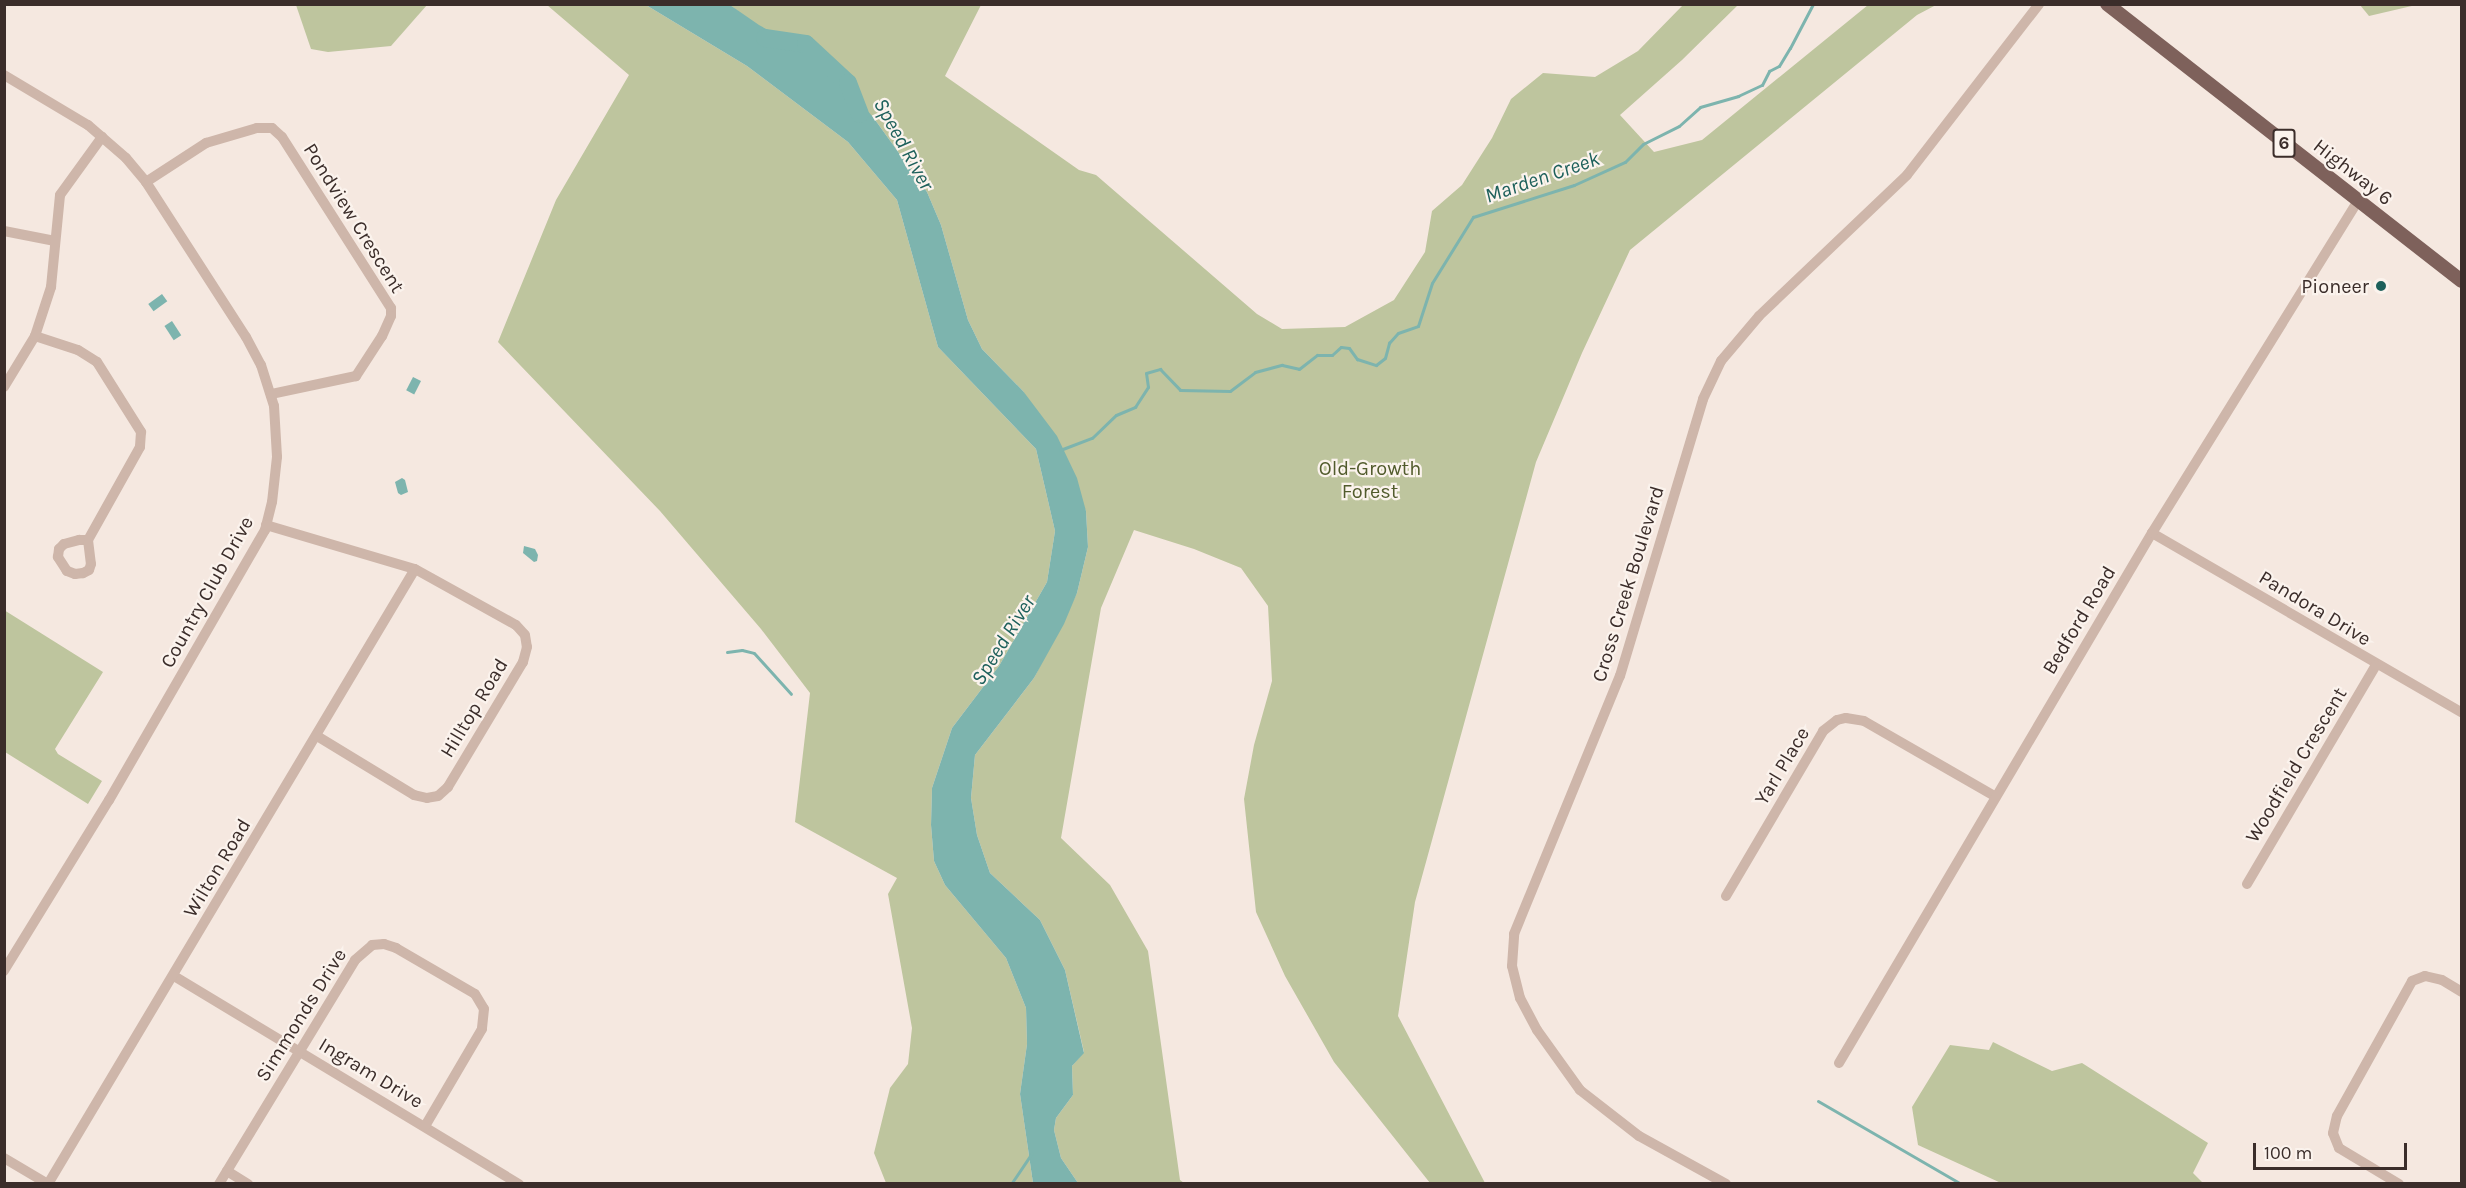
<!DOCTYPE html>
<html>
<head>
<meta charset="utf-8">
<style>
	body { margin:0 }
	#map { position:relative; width:2466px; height:1188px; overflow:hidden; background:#f5e8e0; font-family:Karla,sans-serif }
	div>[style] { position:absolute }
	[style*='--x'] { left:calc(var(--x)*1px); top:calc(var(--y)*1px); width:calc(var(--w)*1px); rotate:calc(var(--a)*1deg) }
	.green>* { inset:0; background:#bec59e }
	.water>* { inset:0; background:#7db4ae; transform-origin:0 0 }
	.stream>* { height:3px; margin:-1.5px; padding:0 1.5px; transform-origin:1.5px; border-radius:1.5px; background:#7db4ae }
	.river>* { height:18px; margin:-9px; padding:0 9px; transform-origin:9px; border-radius:9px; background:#7db4ae }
	.minor>* { height:10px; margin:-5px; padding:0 5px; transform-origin:5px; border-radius:5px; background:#ceb6aa }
	.major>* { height:14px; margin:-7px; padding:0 7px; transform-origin:7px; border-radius:7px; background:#7e615b }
	.dots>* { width:16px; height:16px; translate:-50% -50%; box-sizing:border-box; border:3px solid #fbf3ed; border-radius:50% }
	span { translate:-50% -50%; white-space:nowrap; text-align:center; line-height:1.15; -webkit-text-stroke:4.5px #fbf3ed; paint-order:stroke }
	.shield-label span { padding:2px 4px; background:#fbf3ed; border:2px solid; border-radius:4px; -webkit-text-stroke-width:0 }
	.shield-label { font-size:18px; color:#3b2d2a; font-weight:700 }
	.street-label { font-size:20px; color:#3b2d2a }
	.poi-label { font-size:20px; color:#3b2d2a }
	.right { translate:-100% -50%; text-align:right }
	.park-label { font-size:20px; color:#515b2c }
	.water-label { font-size:21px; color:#1d605b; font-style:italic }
	.frame { position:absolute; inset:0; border:6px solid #3b2d2a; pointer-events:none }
	.scale { position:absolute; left:2253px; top:1143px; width:154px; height:27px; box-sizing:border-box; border:3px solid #3b2d2a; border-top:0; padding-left:8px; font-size:18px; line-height:21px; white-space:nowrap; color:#3b2d2a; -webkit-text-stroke:4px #fbf3ed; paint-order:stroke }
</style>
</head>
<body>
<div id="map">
	<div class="green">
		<i style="clip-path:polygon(296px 5px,296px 4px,427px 5px,391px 46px,328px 52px,311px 49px)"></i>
		<i style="clip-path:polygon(547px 5px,646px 5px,747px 66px,848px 142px,897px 200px,938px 347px,1036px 449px,1055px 531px,1047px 582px,999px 666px,952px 728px,932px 788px,931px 825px,934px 861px,945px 885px,1006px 958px,1026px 1008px,1027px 1044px,1020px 1094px,1033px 1183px,886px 1183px,874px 1153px,890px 1088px,908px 1064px,912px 1028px,888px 894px,897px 878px,795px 822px,810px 693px,761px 629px,660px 511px,498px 342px,556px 200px,629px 75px)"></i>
		<i style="clip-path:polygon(730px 5px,981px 5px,945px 76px,1079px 170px,1096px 175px,1257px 314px,1282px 329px,1345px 327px,1394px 300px,1425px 252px,1432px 211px,1462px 185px,1492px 138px,1511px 99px,1543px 73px,1595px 77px,1638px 51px,1683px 5px,1738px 5px,1682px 60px,1620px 115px,1654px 152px,1702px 140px,1868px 5px,1936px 5px,1917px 15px,1630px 250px,1582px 353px,1536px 462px,1415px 902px,1398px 1016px,1485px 1183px,1430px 1183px,1334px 1062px,1285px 976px,1256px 912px,1244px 799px,1254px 745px,1272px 681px,1268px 606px,1241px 568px,1194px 549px,1134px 530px,1101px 608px,1061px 838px,1110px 885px,1148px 951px,1180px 1180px,1184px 1183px,1078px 1183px,1061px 1158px,1054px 1130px,1056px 1118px,1073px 1095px,1072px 1066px,1084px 1052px,1065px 970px,1040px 920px,990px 873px,977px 835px,971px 798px,975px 755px,1034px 678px,1077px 593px,1088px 547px,1086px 511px,1023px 391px,982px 349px,968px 320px,941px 225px,927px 192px,873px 117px)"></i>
		<i style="clip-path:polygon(2360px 5px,2416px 5px,2369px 16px)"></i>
		<i style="clip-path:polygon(4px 610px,103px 672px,55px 749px,58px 754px,102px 781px,88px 804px,5px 752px)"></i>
		<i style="clip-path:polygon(1993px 1042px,2052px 1071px,2082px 1063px,2208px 1143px,2193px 1173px,2203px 1183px,2001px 1183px,1918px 1145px,1912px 1107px,1950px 1045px,1989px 1050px)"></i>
	</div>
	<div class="water">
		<i style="clip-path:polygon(646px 5px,730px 5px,759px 25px,823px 60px,873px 117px,927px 192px,941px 225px,968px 320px,982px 349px,1023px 391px,1057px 436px,1077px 478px,1086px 511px,1088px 547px,1077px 593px,1064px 624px,1034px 678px,975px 755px,971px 798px,977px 835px,990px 873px,1040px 920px,1065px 970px,1084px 1053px,1072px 1066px,1073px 1095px,1056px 1118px,1054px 1130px,1061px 1158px,1078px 1183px,1033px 1183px,1020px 1094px,1027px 1044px,1026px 1008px,1006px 958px,945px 885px,934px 861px,931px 825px,932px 788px,952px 728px,999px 666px,1047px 582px,1055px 531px,1036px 449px,938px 347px,897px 200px,848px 142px,747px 66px)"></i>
		<i style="left:162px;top:294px;width:9px;height:17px;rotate:54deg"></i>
		<i style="left:172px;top:321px;width:17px;height:9px;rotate:57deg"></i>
		<i style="left:413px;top:377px;width:9px;height:15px;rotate:27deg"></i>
		<i style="clip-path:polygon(402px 478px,405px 480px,408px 492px,401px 495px,398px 493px,395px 482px)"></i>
		<i style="clip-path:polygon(524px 546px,535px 549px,538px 555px,537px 561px,534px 562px,523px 553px)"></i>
	</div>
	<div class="stream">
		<i style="--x:1060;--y:450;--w:34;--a:-21"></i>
		<i style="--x:1092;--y:438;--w:33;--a:-44"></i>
		<i style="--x:1116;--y:415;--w:21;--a:-23"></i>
		<i style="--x:1135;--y:407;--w:24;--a:-57"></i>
		<i style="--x:1148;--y:387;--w:14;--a:-98"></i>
		<i style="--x:1146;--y:373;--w:15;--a:-16"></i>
		<i style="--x:1160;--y:369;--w:29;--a:46"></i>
		<i style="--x:1180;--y:390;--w:50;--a:1.1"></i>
		<i style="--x:1230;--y:391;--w:31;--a:-37"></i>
		<i style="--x:1255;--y:372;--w:28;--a:-15"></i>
		<i style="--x:1282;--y:365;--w:17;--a:13"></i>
		<i style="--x:1299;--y:369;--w:23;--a:-38"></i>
		<i style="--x:1317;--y:355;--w:15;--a:0"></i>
		<i style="--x:1332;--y:355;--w:12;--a:-42"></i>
		<i style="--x:1341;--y:347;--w:8;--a:7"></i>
		<i style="--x:1349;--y:348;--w:14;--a:54"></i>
		<i style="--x:1357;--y:359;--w:20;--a:18"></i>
		<i style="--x:1376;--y:365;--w:11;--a:-38"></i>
		<i style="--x:1385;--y:358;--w:16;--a:-75"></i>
		<i style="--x:1389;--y:343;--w:13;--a:-48"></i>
		<i style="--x:1398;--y:333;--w:21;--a:-19"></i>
		<i style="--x:1418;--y:326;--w:45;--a:-72"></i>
		<i style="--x:1432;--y:283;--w:78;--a:-58.2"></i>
		<i style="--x:1473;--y:217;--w:106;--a:-17.6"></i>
		<i style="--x:1574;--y:185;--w:56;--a:-24.3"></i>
		<i style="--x:1625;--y:162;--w:25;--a:-45"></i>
		<i style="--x:1643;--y:144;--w:40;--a:-26.6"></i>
		<i style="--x:1679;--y:126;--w:28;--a:-42"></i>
		<i style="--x:1700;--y:107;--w:40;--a:-16"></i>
		<i style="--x:1738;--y:96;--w:26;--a:-25"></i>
		<i style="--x:1762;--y:85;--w:16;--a:-63"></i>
		<i style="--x:1769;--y:71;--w:11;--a:-27"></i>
		<i style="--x:1779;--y:66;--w:21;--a:-59"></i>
		<i style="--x:1790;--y:48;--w:50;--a:-62.4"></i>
		<i style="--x:727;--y:652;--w:15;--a:-8"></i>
		<i style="--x:742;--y:650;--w:12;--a:14"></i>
		<i style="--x:754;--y:653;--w:55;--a:47.9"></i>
		<i style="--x:1818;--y:1101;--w:165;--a:30.1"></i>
		<i style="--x:1011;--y:1184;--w:37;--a:-56"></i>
	</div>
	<div class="river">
		<i style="--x:765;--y:38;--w:41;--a:8.3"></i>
		<i style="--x:806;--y:44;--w:57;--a:42.9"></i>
		<i style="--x:848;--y:83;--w:33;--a:69"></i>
	</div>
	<div class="minor">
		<i style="--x:4;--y:75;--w:98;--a:30.8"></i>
		<i style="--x:88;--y:125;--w:50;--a:41"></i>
		<i style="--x:126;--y:158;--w:31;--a:50"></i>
		<i style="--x:146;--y:182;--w:184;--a:57.2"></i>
		<i style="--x:246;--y:337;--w:32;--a:62"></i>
		<i style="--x:261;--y:365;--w:43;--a:72.4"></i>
		<i style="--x:274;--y:406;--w:51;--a:86.6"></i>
		<i style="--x:277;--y:457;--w:45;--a:96.3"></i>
		<i style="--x:272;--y:502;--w:29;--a:104"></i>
		<i style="--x:265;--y:530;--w:312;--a:120"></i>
		<i style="--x:109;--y:800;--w:201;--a:121.6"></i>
		<i style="--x:146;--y:182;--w:72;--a:-33"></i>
		<i style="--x:206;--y:143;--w:53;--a:-16.4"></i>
		<i style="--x:257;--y:128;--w:15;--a:0"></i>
		<i style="--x:272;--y:128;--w:13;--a:42"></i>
		<i style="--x:282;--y:137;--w:203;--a:57.5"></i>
		<i style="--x:391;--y:308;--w:8;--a:90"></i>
		<i style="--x:391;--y:316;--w:22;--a:114"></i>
		<i style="--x:382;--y:336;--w:48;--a:123"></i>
		<i style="--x:356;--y:376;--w:87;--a:168"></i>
		<i style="--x:4;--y:231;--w:52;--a:11.1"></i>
		<i style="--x:35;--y:336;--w:45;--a:18"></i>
		<i style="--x:78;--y:350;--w:22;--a:32"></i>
		<i style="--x:97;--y:362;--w:83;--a:57.8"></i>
		<i style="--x:141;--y:432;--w:15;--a:94"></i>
		<i style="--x:140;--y:447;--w:107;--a:119.2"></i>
		<i style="--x:4;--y:387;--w:60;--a:-58.7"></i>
		<i style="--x:35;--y:336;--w:52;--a:-71.9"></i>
		<i style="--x:51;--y:287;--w:92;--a:-84.4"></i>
		<i style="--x:60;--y:195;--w:72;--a:-54.1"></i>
		<i style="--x:266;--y:525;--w:155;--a:16.5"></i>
		<i style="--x:415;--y:569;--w:115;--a:29"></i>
		<i style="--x:516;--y:625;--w:13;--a:48"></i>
		<i style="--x:525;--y:635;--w:12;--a:81"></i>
		<i style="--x:527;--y:647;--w:16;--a:105"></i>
		<i style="--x:523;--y:662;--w:146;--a:121"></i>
		<i style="--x:448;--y:787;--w:13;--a:138"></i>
		<i style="--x:438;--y:796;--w:11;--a:170"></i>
		<i style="--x:427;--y:798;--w:13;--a:-167"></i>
		<i style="--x:414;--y:795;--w:114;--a:-148.7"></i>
		<i style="--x:2152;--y:533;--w:358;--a:30.1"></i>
		<i style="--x:79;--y:540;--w:9;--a:0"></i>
		<i style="--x:88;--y:540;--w:24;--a:83"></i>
		<i style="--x:91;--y:564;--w:6;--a:108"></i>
		<i style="--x:89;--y:570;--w:7;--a:153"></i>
		<i style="--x:83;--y:573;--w:8;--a:173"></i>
		<i style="--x:75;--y:574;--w:9;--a:-159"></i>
		<i style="--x:67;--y:571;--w:17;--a:-123"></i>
		<i style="--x:58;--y:557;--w:8;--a:-83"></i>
		<i style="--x:59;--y:549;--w:7;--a:-45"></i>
		<i style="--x:64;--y:544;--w:16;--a:-15"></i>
		<i style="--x:2247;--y:884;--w:254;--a:-59.5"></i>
		<i style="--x:1726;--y:896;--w:191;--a:-59.5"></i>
		<i style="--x:1823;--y:731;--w:18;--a:-38"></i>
		<i style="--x:1837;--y:720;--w:9;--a:-13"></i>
		<i style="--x:1846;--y:718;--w:18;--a:9"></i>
		<i style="--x:1864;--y:721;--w:152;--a:29.9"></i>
		<i style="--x:174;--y:976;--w:403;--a:31.1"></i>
		<i style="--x:1839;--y:1063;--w:616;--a:-59.44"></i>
		<i style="--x:2152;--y:533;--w:391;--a:-58.2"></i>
		<i style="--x:4;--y:1158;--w:51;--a:30.6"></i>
		<i style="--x:227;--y:1171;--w:25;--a:32"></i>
		<i style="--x:48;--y:1184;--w:716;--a:-59.17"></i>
		<i style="--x:219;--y:1184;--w:262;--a:-58.7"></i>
		<i style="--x:355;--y:960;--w:23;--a:-41"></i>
		<i style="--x:372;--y:945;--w:12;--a:-5"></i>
		<i style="--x:384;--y:944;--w:13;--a:18"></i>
		<i style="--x:396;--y:948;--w:91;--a:30.2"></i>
		<i style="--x:475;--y:994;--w:17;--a:59"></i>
		<i style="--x:484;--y:1009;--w:20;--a:96"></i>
		<i style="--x:482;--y:1029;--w:113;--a:120.4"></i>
		<i style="--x:1726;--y:1184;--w:99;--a:-151.1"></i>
		<i style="--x:1639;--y:1136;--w:75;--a:-142.1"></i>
		<i style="--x:1580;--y:1090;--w:74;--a:-125.6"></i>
		<i style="--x:1537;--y:1030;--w:36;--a:-118"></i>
		<i style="--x:1520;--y:998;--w:33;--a:-104"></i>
		<i style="--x:1512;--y:966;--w:32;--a:-86"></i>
		<i style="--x:1514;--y:934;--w:279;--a:-67.7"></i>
		<i style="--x:1620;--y:676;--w:289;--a:-73.3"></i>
		<i style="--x:1703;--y:399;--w:42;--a:-64.7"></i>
		<i style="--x:1721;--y:361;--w:59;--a:-49.8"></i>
		<i style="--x:1759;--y:316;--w:204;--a:-43.6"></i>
		<i style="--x:1907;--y:175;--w:216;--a:-52.3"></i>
		<i style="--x:2399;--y:1184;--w:70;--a:-149"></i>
		<i style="--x:2339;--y:1148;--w:16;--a:-112"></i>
		<i style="--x:2333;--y:1133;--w:17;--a:-77"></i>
		<i style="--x:2337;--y:1116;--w:154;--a:-60.9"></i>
		<i style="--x:2412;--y:981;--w:14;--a:-21"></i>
		<i style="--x:2425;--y:976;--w:17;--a:13"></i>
		<i style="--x:2442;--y:980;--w:23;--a:31"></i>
	</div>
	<div class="major">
		<i style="--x:2107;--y:4;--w:450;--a:38"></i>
	</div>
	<div class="dots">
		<i style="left:2381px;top:286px;background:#1d605b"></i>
	</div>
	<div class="shield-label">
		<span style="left:2284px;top:143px">6</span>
	</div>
	<div class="street-label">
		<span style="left:2353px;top:172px;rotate:38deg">Highway 6</span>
		<span style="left:354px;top:218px;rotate:58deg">Pondview Crescent</span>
		<span style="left:1628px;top:584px;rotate:-73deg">Cross Creek Boulevard</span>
		<span style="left:207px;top:592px;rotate:-61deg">Country Club Drive</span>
		<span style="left:2315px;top:608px;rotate:31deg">Pandora Drive</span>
		<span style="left:2079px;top:620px;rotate:-59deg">Bedford Road</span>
		<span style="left:474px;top:708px;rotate:-59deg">Hilltop Road</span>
		<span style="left:2296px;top:765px;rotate:-59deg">Woodfield Crescent</span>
		<span style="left:1782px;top:766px;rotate:-59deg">Yarl Place</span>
		<span style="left:217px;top:868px;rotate:-59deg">Wilton Road</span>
		<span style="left:301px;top:1015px;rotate:-58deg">Simmonds Drive</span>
		<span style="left:371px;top:1073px;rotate:31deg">Ingram Drive</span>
	</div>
	<div class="poi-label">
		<span class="right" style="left:2369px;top:286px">Pioneer</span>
	</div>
	<div class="park-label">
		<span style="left:1370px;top:480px">Old-Growth<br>Forest</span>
	</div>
	<div class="water-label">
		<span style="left:904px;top:144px;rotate:61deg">Speed River</span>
		<span style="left:1542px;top:177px;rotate:-19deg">Marden Creek</span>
		<span style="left:1003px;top:640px;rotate:-58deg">Speed River</span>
	</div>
	<div class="frame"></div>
	<div class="scale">100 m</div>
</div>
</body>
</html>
